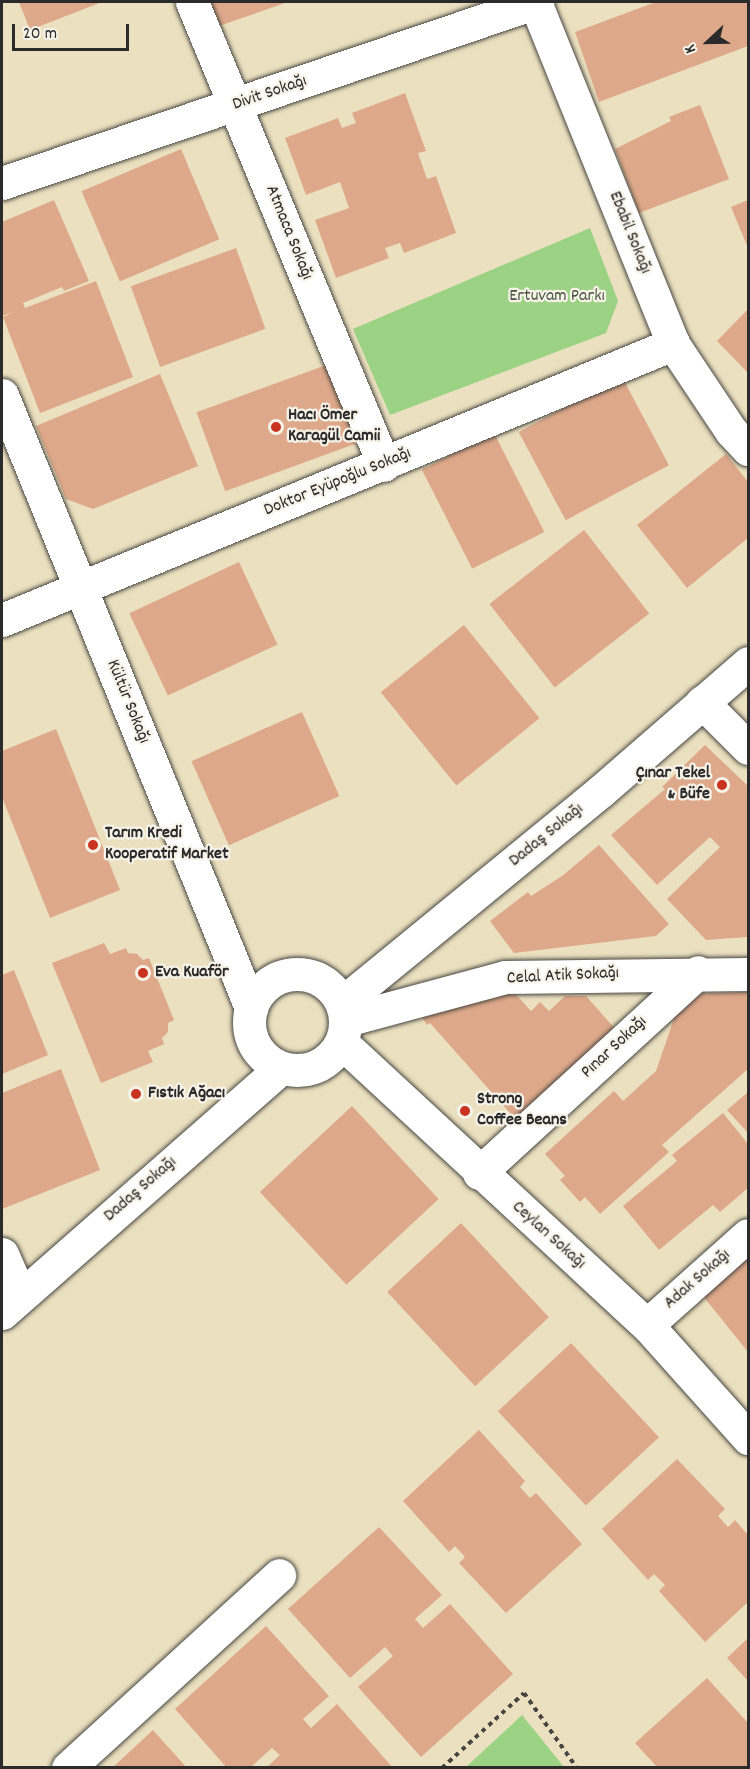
<!DOCTYPE html>
<html>
<head>
<meta charset="utf-8">
<style>
	body { margin:0 }
	#map { position:relative; width:750px; height:1769px; overflow:hidden; background:#ebe1c0; font-family:Dekko,sans-serif }
	div>[style] { position:absolute }
	[style*='--x'] { left:calc(var(--x)*1px); top:calc(var(--y)*1px); width:calc(var(--w)*1px); rotate:calc(var(--a)*1deg) }
	.green>* { inset:0; background:#9bd284 }
	.building>* { inset:0; background:#dea98a; transform-origin:0 0 }
	.path>* { height:4px; margin-top:-2px; transform-origin:0; background:repeating-linear-gradient(90deg,#484641 0 4.5px,transparent 0 9px) }
	.roads { filter:drop-shadow(0 0 2px #484641) drop-shadow(0 0 2px #484641) }
	.minor>* { height:33px; margin:-16.5px; padding:0 16.5px; transform-origin:16.5px; border-radius:16.5px; background:#fff }
	.minor>.ring { margin:-16.5px; padding:0; box-sizing:content-box; background:none; border:33px solid #fff; border-radius:50% }
	.dots>* { width:16px; height:16px; translate:-50% -50%; box-sizing:border-box; border:3px solid #f7f3e8; border-radius:50% }
	span { translate:-50% -50%; white-space:nowrap; text-align:center; line-height:1.15; -webkit-text-stroke:4.5px #f7f3e8; paint-order:stroke }
	.street-label { font-size:18px; color:#2b2b2b }
	.park-label { font-size:18px; color:#475541 }
	.poi-label { font-size:18px; color:#2b2b2b; font-weight:700 }
	.left { translate:0 -50%; text-align:left }
	.right { translate:-100% -50%; text-align:right }
	.frame { position:absolute; inset:0; border:3px solid #2b2b2b; pointer-events:none }
	.north { position:absolute; left:678px; top:12px; width:60px; height:60px; -webkit-text-stroke:4px #f7f3e8; paint-order:stroke; rotate:248deg; font-size:16px; font-weight:700; line-height:24px; text-align:center; color:#2b2b2b }
	.north::after { content:''; display:block; margin:auto; width:21px; height:27px; background:#2b2b2b; clip-path:polygon(50% 0,100% 100%,50% 72%,0 100%) }
	.scale { position:absolute; left:12px; top:24px; width:117px; height:27px; box-sizing:border-box; border:3px solid #2b2b2b; border-top:0; padding-left:8px; font-size:18px; line-height:21px; white-space:nowrap; color:#2b2b2b; -webkit-text-stroke:4px #f7f3e8; paint-order:stroke }
</style>
</head>
<body>
<div id="map">
	<div class="green">
		<i style="clip-path:polygon(590px 228px,618px 301px,606px 333px,390px 415px,353px 329px)"></i>
		<i style="clip-path:polygon(522px 1715px,564px 1767px,466px 1767px)"></i>
	</div>
	<div class="building">
		<i style="clip-path:polygon(19px 2px,102px 2px,30px 30px)"></i>
		<i style="clip-path:polygon(210px 2px,288px 2px,219px 26px)"></i>
		<i style="clip-path:polygon(656px 2px,748px 2px,748px 46px,599px 102px,575px 32px)"></i>
		<i style="clip-path:polygon(405px 93px,426px 151px,418px 153px,427px 179px,436px 176px,456px 233px,404px 253px,400px 243px,385px 248px,389px 258px,336px 278px,315px 220px,349px 208px,340px 182px,306px 195px,285px 138px,338px 118px,342px 128px,356px 123px,352px 113px)"></i>
		<i style="clip-path:polygon(700px 105px,729px 179px,639px 213px,615px 149px,671px 121px,669px 117px)"></i>
		<i style="left:181px;top:149px;width:98px;height:108px;rotate:67deg"></i>
		<i style="clip-path:polygon(54px 200px,89px 281px,64px 291px,62px 287px,23px 303px,25px 308px,96px 281px,133px 377px,40px 413px,3px 317px,14px 312px,2px 316px,2px 222px)"></i>
		<i style="clip-path:polygon(748px 200px,748px 248px,731px 207px)"></i>
		<i style="left:236px;top:248px;width:86px;height:112px;rotate:70deg"></i>
		<i style="clip-path:polygon(748px 309px,748px 373px,717px 341px)"></i>
		<i style="left:329px;top:364px;width:84px;height:141px;rotate:70deg"></i>
		<i style="clip-path:polygon(160px 374px,198px 466px,93px 509px,66px 499px,36px 426px)"></i>
		<i style="left:622px;top:377px;width:100px;height:117px;rotate:62deg"></i>
		<i style="left:494px;top:433px;width:111px;height:81px;rotate:63deg"></i>
		<i style="clip-path:polygon(726px 454px,748px 482px,748px 538px,687px 588px,637px 525px)"></i>
		<i style="left:584px;top:530px;width:106px;height:120px;rotate:52deg"></i>
		<i style="left:239px;top:562px;width:91px;height:121px;rotate:65deg"></i>
		<i style="left:464px;top:625px;width:120px;height:107px;rotate:51deg"></i>
		<i style="left:302px;top:712px;width:92px;height:121px;rotate:66deg"></i>
		<i style="clip-path:polygon(56px 729px,120px 890px,50px 918px,2px 797px,2px 751px)"></i>
		<i style="clip-path:polygon(705px 745px,748px 786px,748px 937px,706px 940px,667px 899px,720px 847px,710px 837px,657px 885px,611px 835px,665px 789px,662px 787px)"></i>
		<i style="clip-path:polygon(599px 845px,669px 924px,656px 936px,514px 953px,490px 921px,528px 892px,531px 896px,562px 876px)"></i>
		<i style="clip-path:polygon(104px 943px,110px 954px,126px 948px,128px 953px,137px 954px,143px 960px,149px 958px,174px 1020px,168px 1023px,168px 1032px,162px 1038px,164px 1044px,148px 1051px,153px 1062px,101px 1083px,52px 963px)"></i>
		<i style="clip-path:polygon(14px 970px,48px 1055px,2px 1074px,2px 975px)"></i>
		<i style="clip-path:polygon(511px 989px,531px 1011px,540px 1002px,549px 1011px,565px 996px,586px 996px,617px 1031px,518px 1122px,430px 1023px,427px 1025px,418px 1011px)"></i>
		<i style="clip-path:polygon(748px 992px,748px 1069px,662px 1145px,669px 1152px,600px 1214px,585px 1197px,580px 1202px,560px 1180px,565px 1176px,545px 1154px,614px 1091px,623px 1101px,656px 1071px,681px 998px,687px 994px)"></i>
		<i style="clip-path:polygon(61px 1069px,100px 1170px,2px 1209px,2px 1093px)"></i>
		<i style="clip-path:polygon(748px 1092px,748px 1133px,727px 1110px)"></i>
		<i style="left:352px;top:1106px;width:127px;height:126px;rotate:47deg"></i>
		<i style="clip-path:polygon(723px 1113px,748px 1144px,748px 1188px,720px 1212px,713px 1205px,659px 1250px,623px 1206px,677px 1161px,672px 1155px)"></i>
		<i style="left:461px;top:1223px;width:129px;height:101px;rotate:47deg"></i>
		<i style="clip-path:polygon(748px 1243px,748px 1352px,695px 1286px)"></i>
		<i style="left:571px;top:1343px;width:129px;height:100px;rotate:47deg"></i>
		<i style="clip-path:polygon(479px 1430px,525px 1481px,520px 1487px,530px 1498px,536px 1493px,582px 1544px,506px 1613px,459px 1563px,465px 1557px,455px 1546px,449px 1552px,403px 1501px)"></i>
		<i style="clip-path:polygon(677px 1459px,725px 1509px,718px 1516px,728px 1527px,735px 1520px,748px 1535px,748px 1602px,705px 1642px,659px 1591px,665px 1585px,654px 1574px,648px 1580px,602px 1529px)"></i>
		<i style="clip-path:polygon(379px 1527px,442px 1595px,415px 1619px,423px 1628px,450px 1604px,513px 1674px,421px 1757px,358px 1687px,393px 1656px,385px 1647px,350px 1678px,288px 1609px)"></i>
		<i style="clip-path:polygon(266px 1626px,329px 1696px,303px 1719px,311px 1728px,337px 1704px,393px 1768px,266px 1768px,280px 1755px,272px 1748px,250px 1768px,227px 1768px,175px 1709px)"></i>
		<i style="clip-path:polygon(748px 1638px,748px 1681px,727px 1658px)"></i>
		<i style="clip-path:polygon(707px 1678px,748px 1723px,748px 1768px,658px 1768px,635px 1743px)"></i>
		<i style="clip-path:polygon(153px 1730px,187px 1768px,112px 1768px)"></i>
	</div>
	<div class="path">
		<i style="--x:442;--y:1768;--w:111;--a:-42.4"></i>
		<i style="--x:524;--y:1693;--w:92;--a:54.8"></i>
	</div>
	<div class="roads">
		<div class="minor">
			<i style="--x:192;--y:2;--w:501;--a:67.48"></i>
			<i style="--x:535;--y:2;--w:369;--a:68"></i>
			<i style="--x:673;--y:344;--w:105;--a:56.3"></i>
			<i style="--x:731;--y:431;--w:25;--a:47"></i>
			<i style="--x:2;--y:183;--w:565;--a:-18.69"></i>
			<i style="--x:2;--y:395;--w:662;--a:67.89"></i>
			<i style="--x:2;--y:620;--w:726;--a:-22.36"></i>
			<i style="--x:702;--y:702;--w:65;--a:45"></i>
			<i class="ring" style="left:249px;top:974px;width:63px;height:63px"></i>
			<i style="--x:342;--y:1003;--w:335;--a:-39.3"></i>
			<i style="--x:601;--y:791;--w:195;--a:-41"></i>
			<i style="--x:346;--y:1020;--w:165;--a:-15.1"></i>
			<i style="--x:505;--y:977;--w:243;--a:-0.7"></i>
			<i style="--x:341;--y:1042;--w:417;--a:42.8"></i>
			<i style="--x:647;--y:1325;--w:152;--a:48.2"></i>
			<i style="--x:479;--y:1173;--w:297;--a:-42.5"></i>
			<i style="--x:2;--y:1254;--w:45;--a:66.3"></i>
			<i style="--x:2;--y:1313;--w:371;--a:-41.3"></i>
			<i style="--x:647;--y:1325;--w:135;--a:-41.7"></i>
			<i style="--x:68;--y:1768;--w:286;--a:-42.4"></i>
		</div>
	</div>
	<div class="dots">
		<i style="left:276px;top:427px;background:#c8321e"></i>
		<i style="left:722px;top:785px;background:#c8321e"></i>
		<i style="left:93px;top:845px;background:#c8321e"></i>
		<i style="left:143px;top:973px;background:#c8321e"></i>
		<i style="left:136px;top:1094px;background:#c8321e"></i>
		<i style="left:465px;top:1111px;background:#c8321e"></i>
	</div>
	<div class="street-label">
		<span style="left:270px;top:94px;rotate:-19deg">Divit Sokağı</span>
		<span style="left:288px;top:233px;rotate:68deg">Atmaca Sokağı</span>
		<span style="left:629px;top:233px;rotate:68deg">Ebabil Sokağı</span>
		<span style="left:338px;top:483px;rotate:-22deg">Doktor Eyüpoğlu Sokağı</span>
		<span style="left:127px;top:702px;rotate:68deg">Kültür Sokağı</span>
		<span style="left:547px;top:836px;rotate:-39deg">Dadaş Sokağı</span>
		<span style="left:563px;top:977px;rotate:-3deg">Celal Atik Sokağı</span>
		<span style="left:615px;top:1048px;rotate:-43deg">Pınar Sokağı</span>
		<span style="left:141px;top:1190px;rotate:-41deg">Dadaş Sokağı</span>
		<span style="left:548px;top:1236px;rotate:42deg">Ceylan Sokağı</span>
		<span style="left:698px;top:1280px;rotate:-41deg">Adak Sokağı</span>
	</div>
	<div class="park-label">
		<span style="left:557px;top:297px">Ertuvam Parkı</span>
	</div>
	<div class="poi-label">
		<span class="left" style="left:288px;top:427px">Hacı Ömer<br>Karagül Camii</span>
		<span class="right" style="left:710px;top:785px">Çınar Tekel<br>&amp; Büfe</span>
		<span class="left" style="left:105px;top:845px">Tarım Kredi<br>Kooperatif Market</span>
		<span class="left" style="left:155px;top:973px">Eva Kuaför</span>
		<span class="left" style="left:148px;top:1094px">Fıstık Ağacı</span>
		<span class="left" style="left:477px;top:1111px">Strong<br>Coffee Beans</span>
	</div>
	<div class="frame"></div>
	<div class="north">K</div>
	<div class="scale">20 m</div>
</div>
</body>
</html>
